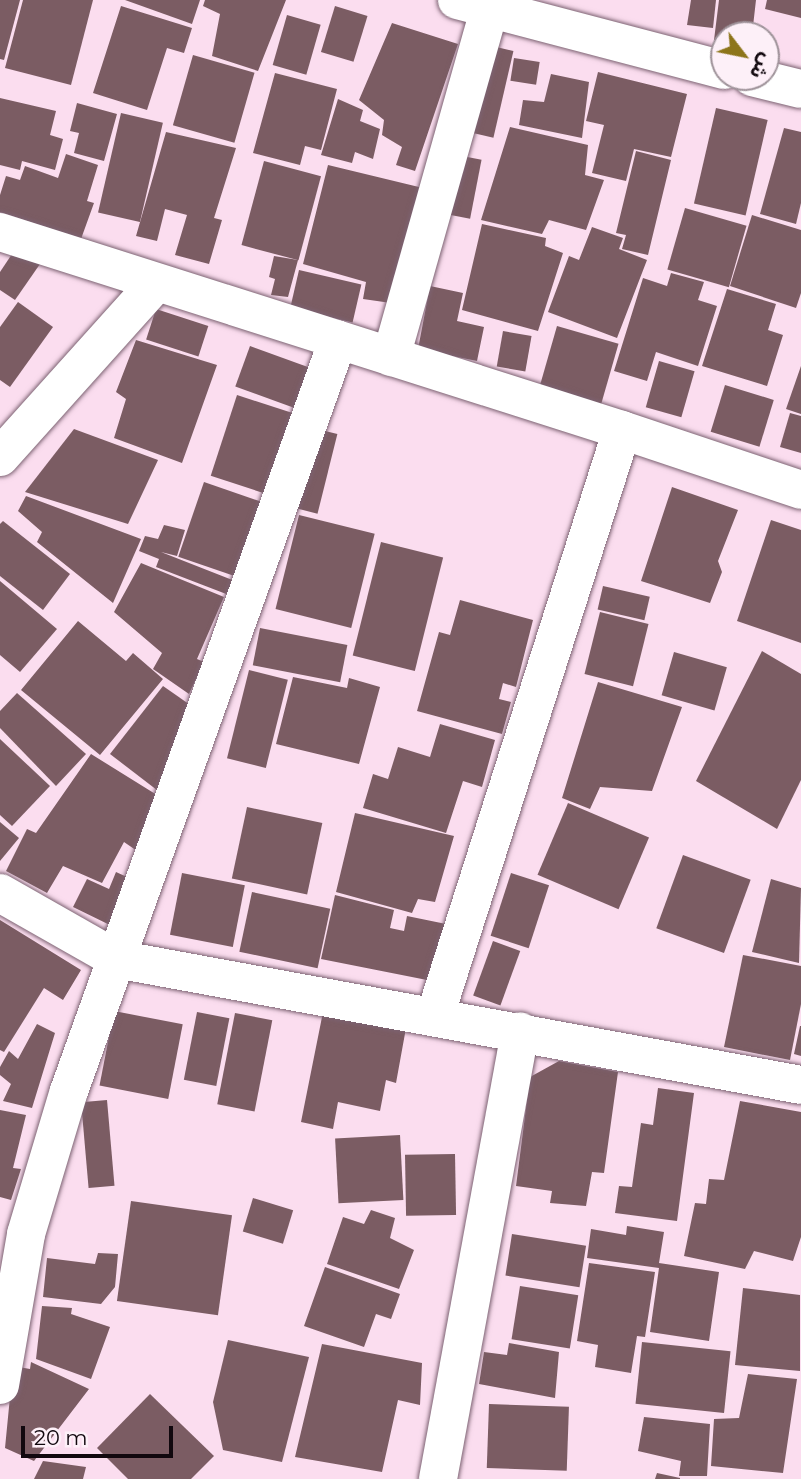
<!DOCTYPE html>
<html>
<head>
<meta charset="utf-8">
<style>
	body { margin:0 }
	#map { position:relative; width:801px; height:1479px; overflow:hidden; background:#fbddef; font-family:Montserrat,"Noto Sans Arabic",sans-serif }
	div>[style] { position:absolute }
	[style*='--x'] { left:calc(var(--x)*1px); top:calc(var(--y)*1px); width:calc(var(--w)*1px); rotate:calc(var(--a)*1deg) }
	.building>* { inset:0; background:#7b5c63; transform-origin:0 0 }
	.roads { filter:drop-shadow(0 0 2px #7c6272) drop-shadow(0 0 2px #7c6272) }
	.minor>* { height:38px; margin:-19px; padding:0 19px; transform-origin:19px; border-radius:19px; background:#fff }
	span { translate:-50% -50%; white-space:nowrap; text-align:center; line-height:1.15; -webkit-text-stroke:6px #fdf0f8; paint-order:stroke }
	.north { position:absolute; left:710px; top:21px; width:70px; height:70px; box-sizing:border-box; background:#fdf0f8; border:2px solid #9f939a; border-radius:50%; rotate:122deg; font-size:19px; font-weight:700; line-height:28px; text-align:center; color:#11080e }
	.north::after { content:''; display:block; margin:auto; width:24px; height:32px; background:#8d751a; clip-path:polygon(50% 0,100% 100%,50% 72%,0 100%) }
	.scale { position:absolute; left:21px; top:1426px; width:152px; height:32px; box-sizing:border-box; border:4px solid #11080e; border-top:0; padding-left:9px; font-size:21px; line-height:24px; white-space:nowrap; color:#11080e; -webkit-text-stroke:5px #fdf0f8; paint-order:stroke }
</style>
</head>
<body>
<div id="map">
	<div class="building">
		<i style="clip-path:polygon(0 0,20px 0,4px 60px,0 59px)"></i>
		<i style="clip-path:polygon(23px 0,93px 0,71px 85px,5px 68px)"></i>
		<i style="clip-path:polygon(125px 0,200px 0,192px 24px)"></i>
		<i style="clip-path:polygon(205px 0,286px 0,258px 71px,212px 56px,220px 14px,203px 6px)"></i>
		<i style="clip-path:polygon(691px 0,716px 0,713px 28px,687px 25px)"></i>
		<i style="clip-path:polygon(719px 0,756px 0,752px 35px,724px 35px,724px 41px,714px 40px)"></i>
		<i style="clip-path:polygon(767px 0,801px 0,801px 18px,765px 9px)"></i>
		<i style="clip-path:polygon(121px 6px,192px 28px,184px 53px,167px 48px,147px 110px,93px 93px)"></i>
		<i style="left:335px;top:6px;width:34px;height:48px;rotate:17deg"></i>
		<i style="left:287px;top:15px;width:35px;height:52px;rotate:16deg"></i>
		<i style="clip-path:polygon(392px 23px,458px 44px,415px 171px,396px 165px,402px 147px,382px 135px,384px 120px,359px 100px)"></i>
		<i style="left:492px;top:46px;width:22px;height:89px;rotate:13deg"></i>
		<i style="left:193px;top:55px;width:64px;height:73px;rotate:16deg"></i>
		<i style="left:514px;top:58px;width:26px;height:23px;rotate:9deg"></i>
		<i style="clip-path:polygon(598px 72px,687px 94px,671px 157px,634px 149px,626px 181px,592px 173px,604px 125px,586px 121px)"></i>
		<i style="clip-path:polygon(275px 73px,337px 89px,321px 150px,305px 146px,300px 165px,253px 153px)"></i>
		<i style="clip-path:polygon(551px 74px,589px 82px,582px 138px,519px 125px,523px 100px,544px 102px)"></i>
		<i style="clip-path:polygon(0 98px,56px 111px,50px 135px,63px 139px,55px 170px,22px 161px,20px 170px,0 165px)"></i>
		<i style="clip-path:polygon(338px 99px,363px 110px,360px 121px,380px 129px,373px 159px,355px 152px,352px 163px,321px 155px)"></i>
		<i style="clip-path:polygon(77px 103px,117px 114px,104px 161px,74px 153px,79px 133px,70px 131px)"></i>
		<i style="left:716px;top:108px;width:53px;height:98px;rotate:13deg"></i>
		<i style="left:121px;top:113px;width:43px;height:102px;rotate:13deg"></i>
		<i style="clip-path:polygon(510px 127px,588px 145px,585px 175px,604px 180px,586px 230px,549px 220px,542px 234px,481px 220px)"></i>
		<i style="clip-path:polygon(784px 128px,801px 132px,801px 203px,796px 224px,760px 214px)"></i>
		<i style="clip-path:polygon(166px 132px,236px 148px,214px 218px,222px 220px,209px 264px,175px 255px,187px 215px,165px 209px,157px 241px,136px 236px)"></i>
		<i style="clip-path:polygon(636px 151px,671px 160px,648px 255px,622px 249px,626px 235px,616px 233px)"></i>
		<i style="clip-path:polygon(66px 154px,98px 165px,87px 201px,94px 203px,81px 239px,0 212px,0 195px,6px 176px,20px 180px,25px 166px,58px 178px)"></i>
		<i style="left:457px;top:155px;width:25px;height:60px;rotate:11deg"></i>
		<i style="left:264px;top:161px;width:59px;height:87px;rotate:15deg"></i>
		<i style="clip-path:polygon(328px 165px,423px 188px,391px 303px,363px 299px,366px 282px,303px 264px)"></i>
		<i style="left:685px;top:208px;width:64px;height:64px;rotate:16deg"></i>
		<i style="clip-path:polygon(752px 215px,801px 230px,801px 293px,796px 308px,730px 286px)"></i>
		<i style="clip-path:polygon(482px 224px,546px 238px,545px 246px,563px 253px,538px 331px,462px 310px)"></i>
		<i style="clip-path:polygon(592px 227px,623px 238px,619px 249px,647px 260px,617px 338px,548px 312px,569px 256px,579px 260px)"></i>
		<i style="clip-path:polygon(16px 248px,40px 264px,15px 300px,0 290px,0 272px)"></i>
		<i style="clip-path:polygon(274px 256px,298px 260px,288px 297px,271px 295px,275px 279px,269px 277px)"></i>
		<i style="left:299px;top:270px;width:64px;height:39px;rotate:13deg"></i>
		<i style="clip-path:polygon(671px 273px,704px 282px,698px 300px,717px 306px,698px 366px,656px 352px,647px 381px,614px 371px,643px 278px,667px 286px)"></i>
		<i style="clip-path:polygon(430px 286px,463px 293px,457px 321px,484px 327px,477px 361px,418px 349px)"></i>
		<i style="clip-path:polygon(727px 289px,776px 304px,768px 330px,783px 335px,767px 386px,702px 366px)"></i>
		<i style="clip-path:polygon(18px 302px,53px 327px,10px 387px,0 380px,0 327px)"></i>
		<i style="left:156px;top:309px;width:55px;height:32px;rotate:18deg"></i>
		<i style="left:557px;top:326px;width:64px;height:65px;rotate:16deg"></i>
		<i style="left:503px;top:331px;width:29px;height:36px;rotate:10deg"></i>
		<i style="clip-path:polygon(136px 340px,217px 365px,182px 463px,114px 438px,126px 399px,116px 392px)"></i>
		<i style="left:250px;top:346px;width:63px;height:43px;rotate:20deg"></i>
		<i style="left:659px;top:361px;width:37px;height:48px;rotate:16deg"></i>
		<i style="clip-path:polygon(801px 366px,801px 414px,786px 409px)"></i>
		<i style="left:725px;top:385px;width:51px;height:49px;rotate:17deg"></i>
		<i style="left:237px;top:395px;width:60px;height:85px;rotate:18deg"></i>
		<i style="clip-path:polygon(790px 413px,801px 416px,801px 453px,780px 447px)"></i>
		<i style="clip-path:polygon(74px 429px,158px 460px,128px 524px,25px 492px)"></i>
		<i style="left:317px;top:429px;width:21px;height:82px;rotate:14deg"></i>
		<i style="left:204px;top:482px;width:64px;height:79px;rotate:19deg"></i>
		<i style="clip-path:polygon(672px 487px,738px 510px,718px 561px,722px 572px,710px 603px,641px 581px)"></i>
		<i style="clip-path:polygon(26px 496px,141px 539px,113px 603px,37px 542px,42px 532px,18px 511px)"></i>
		<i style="left:299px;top:515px;width:78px;height:97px;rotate:14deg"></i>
		<i style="clip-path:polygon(771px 520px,801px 530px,801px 643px,737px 621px)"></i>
		<i style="clip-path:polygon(3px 521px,70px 574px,43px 610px,0 576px,0 524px)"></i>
		<i style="clip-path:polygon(164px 525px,185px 530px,177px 556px,161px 552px,240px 583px,234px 597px,156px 567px,159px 559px,139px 551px,145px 536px,158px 539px)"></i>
		<i style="left:381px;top:542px;width:64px;height:117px;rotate:14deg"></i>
		<i style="clip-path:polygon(141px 563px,224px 597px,197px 659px,204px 662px,189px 694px,153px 669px,162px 653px,114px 612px)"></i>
		<i style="clip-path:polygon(0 581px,57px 629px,20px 672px,0 655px)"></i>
		<i style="left:603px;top:586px;width:48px;height:24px;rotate:13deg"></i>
		<i style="clip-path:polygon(460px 600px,533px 620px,516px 687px,503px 683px,499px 699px,511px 702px,502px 734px,417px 711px,439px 632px,450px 635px)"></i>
		<i style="left:600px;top:612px;width:50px;height:64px;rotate:14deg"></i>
		<i style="clip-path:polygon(78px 621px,126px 661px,133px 653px,163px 679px,100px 755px,21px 690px)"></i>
		<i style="left:260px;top:628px;width:89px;height:38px;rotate:11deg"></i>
		<i style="clip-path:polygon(762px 651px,801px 674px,801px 780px,777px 829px,696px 781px)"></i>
		<i style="left:674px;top:652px;width:55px;height:45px;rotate:16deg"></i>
		<i style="left:249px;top:670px;width:40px;height:91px;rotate:14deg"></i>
		<i style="clip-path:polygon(293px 677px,347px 688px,349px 678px,380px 687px,359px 764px,276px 744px)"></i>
		<i style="clip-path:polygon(598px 682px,682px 707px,652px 791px,600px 787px,590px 809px,562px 798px)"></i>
		<i style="clip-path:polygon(163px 686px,196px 709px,166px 797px,110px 754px)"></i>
		<i style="clip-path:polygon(17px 693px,86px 754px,56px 786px,0 728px,0 711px)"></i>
		<i style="clip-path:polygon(440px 724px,495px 740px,482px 787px,463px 781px,446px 833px,363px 808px,373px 774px,388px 779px,398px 747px,430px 757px)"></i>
		<i style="clip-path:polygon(0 739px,50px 786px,12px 826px,0 815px)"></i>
		<i style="clip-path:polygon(91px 754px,165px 800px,143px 855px,124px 842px,102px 883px,63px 866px,47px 893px,6px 871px,27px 829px,36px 833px)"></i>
		<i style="left:568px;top:803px;width:88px;height:78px;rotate:23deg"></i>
		<i style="left:247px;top:807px;width:77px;height:73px;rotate:12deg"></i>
		<i style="clip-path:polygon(355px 813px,454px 836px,435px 902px,418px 899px,412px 913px,336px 892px)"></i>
		<i style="clip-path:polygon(0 822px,19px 838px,0 861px)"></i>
		<i style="left:683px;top:855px;width:72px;height:78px;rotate:20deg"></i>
		<i style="clip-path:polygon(116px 872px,138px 882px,116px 928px,73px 907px,87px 879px,109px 889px)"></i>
		<i style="left:182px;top:873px;width:64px;height:63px;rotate:11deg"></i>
		<i style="left:511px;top:873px;width:40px;height:66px;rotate:18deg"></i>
		<i style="clip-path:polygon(771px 879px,801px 888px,799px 963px,752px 952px)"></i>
		<i style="left:252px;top:892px;width:80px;height:61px;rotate:12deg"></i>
		<i style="clip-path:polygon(335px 895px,394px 910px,390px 928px,404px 931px,407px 916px,446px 924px,427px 980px,321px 959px)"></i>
		<i style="clip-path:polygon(0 920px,81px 970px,63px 1000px,44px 988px,4px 1052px,0 1050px)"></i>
		<i style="left:493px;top:941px;width:29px;height:58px;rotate:20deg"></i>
		<i style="clip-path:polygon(743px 955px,801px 966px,801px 1004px,790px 1060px,724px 1047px)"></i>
		<i style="left:114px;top:1011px;width:70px;height:76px;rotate:11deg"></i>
		<i style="left:197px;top:1012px;width:33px;height:69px;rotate:11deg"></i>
		<i style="clip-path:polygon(323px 1012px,406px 1028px,396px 1083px,386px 1080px,380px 1111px,338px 1102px,333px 1129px,301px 1122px)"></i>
		<i style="left:235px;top:1013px;width:38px;height:93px;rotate:11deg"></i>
		<i style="clip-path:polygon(37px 1024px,55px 1033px,32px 1108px,3px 1101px,11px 1084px,0 1075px,0 1067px,9px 1051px,18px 1059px)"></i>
		<i style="clip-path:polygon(800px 1026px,801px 1026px,801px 1056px,794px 1054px)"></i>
		<i style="clip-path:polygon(559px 1061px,618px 1072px,604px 1173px,592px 1172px,586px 1206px,550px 1203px,552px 1191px,516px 1186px,530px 1077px)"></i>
		<i style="clip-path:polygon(658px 1088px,694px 1093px,677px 1221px,615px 1213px,619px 1186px,632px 1187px,641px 1123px,653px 1125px)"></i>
		<i style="left:107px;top:1100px;width:86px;height:26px;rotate:85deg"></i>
		<i style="clip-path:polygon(740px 1101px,801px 1112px,801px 1237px,793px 1261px,754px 1251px,745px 1269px,684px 1256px,695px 1203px,706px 1204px,709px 1179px,724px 1180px)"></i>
		<i style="clip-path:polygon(0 1110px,26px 1115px,13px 1168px,21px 1169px,11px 1200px,0 1197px)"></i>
		<i style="left:400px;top:1135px;width:65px;height:65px;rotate:87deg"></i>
		<i style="left:455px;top:1154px;width:61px;height:50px;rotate:89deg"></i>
		<i style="left:253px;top:1198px;width:42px;height:35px;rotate:17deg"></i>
		<i style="left:131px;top:1201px;width:102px;height:101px;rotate:8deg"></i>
		<i style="clip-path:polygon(371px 1210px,395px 1218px,390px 1238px,414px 1250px,399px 1289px,327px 1264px,343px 1217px,364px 1224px)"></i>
		<i style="clip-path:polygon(627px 1226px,664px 1232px,659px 1263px,719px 1272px,709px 1341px,650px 1332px,659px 1268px,587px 1258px,591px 1229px,626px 1235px)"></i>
		<i style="left:512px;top:1234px;width:75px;height:42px;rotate:9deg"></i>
		<i style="clip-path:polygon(98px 1253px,118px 1254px,115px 1287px,101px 1304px,43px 1297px,47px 1258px,95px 1264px)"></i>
		<i style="clip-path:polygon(589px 1263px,655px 1272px,645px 1337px,637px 1336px,631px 1373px,595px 1367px,598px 1345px,577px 1341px)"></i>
		<i style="clip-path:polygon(325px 1267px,400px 1294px,391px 1319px,376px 1314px,364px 1347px,304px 1326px)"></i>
		<i style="left:520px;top:1286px;width:59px;height:54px;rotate:9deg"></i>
		<i style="clip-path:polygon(743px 1288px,800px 1295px,800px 1371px,735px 1365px)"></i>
		<i style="clip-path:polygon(42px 1306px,72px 1308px,71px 1314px,110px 1327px,91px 1379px,36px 1359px)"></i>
		<i style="clip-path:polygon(228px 1340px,309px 1357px,282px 1462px,223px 1450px,213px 1402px)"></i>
		<i style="left:642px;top:1342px;width:89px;height:62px;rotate:6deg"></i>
		<i style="clip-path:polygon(509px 1343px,559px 1352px,555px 1398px,479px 1384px,484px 1352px,507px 1355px)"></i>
		<i style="clip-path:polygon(322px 1344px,422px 1363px,420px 1405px,398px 1400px,382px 1472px,295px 1457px)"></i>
		<i style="clip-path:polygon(31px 1362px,89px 1389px,34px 1461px,5px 1448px,13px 1366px,30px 1369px)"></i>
		<i style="clip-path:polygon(748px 1374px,797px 1379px,783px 1473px,711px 1466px,714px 1419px,739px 1418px)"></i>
		<i style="clip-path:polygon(150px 1394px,214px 1456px,191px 1479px,128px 1479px,97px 1448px)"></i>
		<i style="left:489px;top:1404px;width:80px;height:64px;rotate:2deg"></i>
		<i style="clip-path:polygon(644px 1417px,710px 1424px,707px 1476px,679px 1476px,681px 1461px,638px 1451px)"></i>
		<i style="clip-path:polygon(43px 1461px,86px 1467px,83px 1479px,34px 1479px)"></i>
		<i style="clip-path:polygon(657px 1473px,680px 1478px,680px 1479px,655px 1479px)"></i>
	</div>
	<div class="roads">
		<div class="minor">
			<i style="--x:457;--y:0;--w:276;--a:14.7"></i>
			<i style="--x:752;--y:77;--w:50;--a:13.8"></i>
			<i style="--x:0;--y:232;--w:653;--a:17.66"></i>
			<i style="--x:622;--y:430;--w:189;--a:18.5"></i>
			<i style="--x:391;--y:357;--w:371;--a:-74.2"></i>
			<i style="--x:0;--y:457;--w:234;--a:-48.1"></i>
			<i style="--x:0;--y:893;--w:133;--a:29.6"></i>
			<i style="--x:116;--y:959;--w:696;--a:10.42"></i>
			<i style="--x:435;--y:1016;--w:615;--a:-72.3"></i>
			<i style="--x:0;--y:1385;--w:153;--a:-80.2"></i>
			<i style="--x:26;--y:1234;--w:149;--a:-73.3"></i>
			<i style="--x:69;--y:1091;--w:798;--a:-70.29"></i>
			<i style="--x:438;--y:1479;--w:455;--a:-79.6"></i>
		</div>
	</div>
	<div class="north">ش</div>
	<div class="scale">20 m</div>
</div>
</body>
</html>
